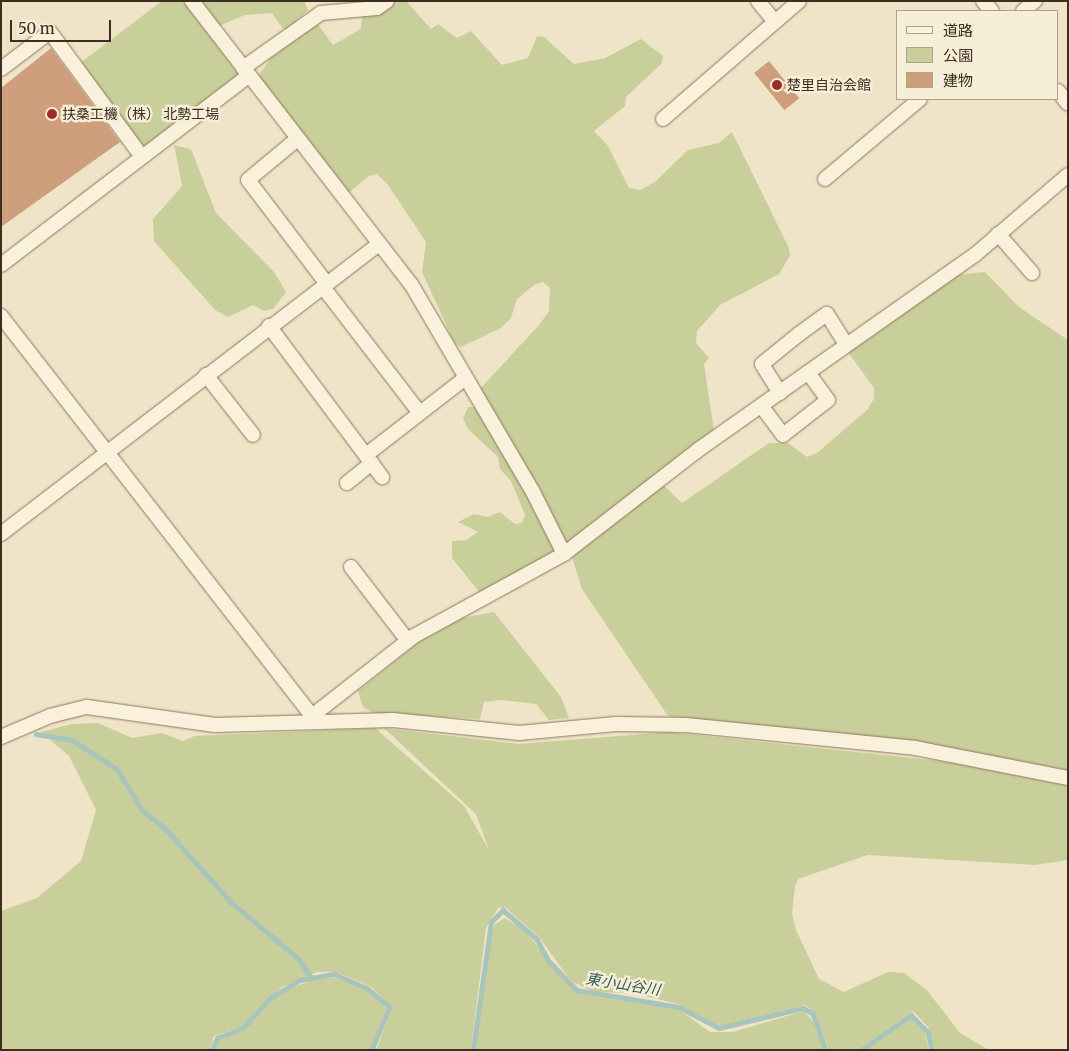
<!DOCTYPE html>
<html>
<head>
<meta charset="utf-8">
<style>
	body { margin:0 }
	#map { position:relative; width:1069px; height:1051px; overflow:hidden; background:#f0e4c8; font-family:Merriweather,"Noto Sans JP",serif }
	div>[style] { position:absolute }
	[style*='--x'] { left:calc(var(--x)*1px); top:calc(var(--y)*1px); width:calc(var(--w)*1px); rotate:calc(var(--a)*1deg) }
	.green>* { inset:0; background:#c9cf9b }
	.stream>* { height:4.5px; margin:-2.25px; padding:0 2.25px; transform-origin:2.25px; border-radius:2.25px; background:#a9c4bc }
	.building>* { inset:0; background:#cf9f7d; transform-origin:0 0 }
	.roads { filter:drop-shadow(0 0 1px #8d765c) drop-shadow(0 0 1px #8d765c) }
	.minor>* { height:14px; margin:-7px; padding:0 7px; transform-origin:7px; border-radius:7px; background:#faf1dc }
	.dots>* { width:14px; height:14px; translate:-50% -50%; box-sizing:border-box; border:2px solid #f7eed8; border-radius:50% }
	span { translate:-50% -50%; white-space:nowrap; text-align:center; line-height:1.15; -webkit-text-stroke:4.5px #f7eed8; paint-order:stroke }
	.poi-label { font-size:14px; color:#3d2e20 }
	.left { translate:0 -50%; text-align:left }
	.water-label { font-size:15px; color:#2f5d5a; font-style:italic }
	.frame { position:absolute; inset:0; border:2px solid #3d2e20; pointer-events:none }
	.legend { position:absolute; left:896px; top:10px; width:162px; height:90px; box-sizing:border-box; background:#f7eed8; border:1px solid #ada18e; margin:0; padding:6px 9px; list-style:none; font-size:15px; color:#3d2e20 }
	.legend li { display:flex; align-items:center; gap:10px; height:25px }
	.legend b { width:25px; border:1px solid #ada18e }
	.scale { position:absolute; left:10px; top:20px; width:101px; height:22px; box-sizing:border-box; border:2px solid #3d2e20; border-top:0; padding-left:6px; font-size:15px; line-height:18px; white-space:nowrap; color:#3d2e20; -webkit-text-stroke:4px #f7eed8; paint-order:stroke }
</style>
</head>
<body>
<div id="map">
	<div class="green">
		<i style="clip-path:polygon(162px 1px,183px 1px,237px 72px,237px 79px,143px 150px,80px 63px)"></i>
		<i style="clip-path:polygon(200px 1px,304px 1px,308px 10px,289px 28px,283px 29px,272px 13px,245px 15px,219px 26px)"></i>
		<i style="clip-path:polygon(393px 1px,406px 1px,431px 29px,438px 24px,457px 38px,471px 31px,502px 65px,528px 58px,537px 36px,544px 37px,574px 64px,605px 58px,641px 39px,663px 56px,662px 63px,626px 97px,625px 106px,594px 131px,608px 146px,629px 188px,640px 190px,655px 182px,688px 150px,719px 143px,732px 132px,789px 248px,790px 256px,779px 274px,720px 305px,697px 331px,696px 343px,709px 358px,704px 364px,714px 431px,568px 546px,478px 391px,539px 325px,549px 311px,550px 288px,543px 282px,534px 285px,517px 299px,511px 318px,501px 328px,461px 347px,455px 344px,422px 272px,426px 242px,388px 185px,377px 174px,369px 176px,346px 195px,256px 79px,275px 52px,318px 24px,333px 45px,361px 29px,362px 17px)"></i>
		<i style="clip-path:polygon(174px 145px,191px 149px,216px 213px,274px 272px,286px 292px,273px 309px,264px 311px,253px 305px,228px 317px,215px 310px,154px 241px,153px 219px,182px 186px)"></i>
		<i style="clip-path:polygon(985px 272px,1019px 307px,1068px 340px,1068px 770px,915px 742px,668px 716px,582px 589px,571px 554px,663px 485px,682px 503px,769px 443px,788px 443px,807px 457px,817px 453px,867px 410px,874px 399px,874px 388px,848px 352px,955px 275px)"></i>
		<i style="clip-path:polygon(468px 407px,476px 407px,557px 549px,480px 593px,452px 558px,452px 541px,466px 540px,478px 532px,458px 522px,474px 514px,487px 517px,500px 512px,515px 524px,522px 523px,525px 515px,511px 481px,500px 469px,498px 457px,468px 429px,463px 418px)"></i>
		<i style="clip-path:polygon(494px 612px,561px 697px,569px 718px,549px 720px,536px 704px,502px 700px,484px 702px,480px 719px,374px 713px,363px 707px,358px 691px,419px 642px,462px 618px)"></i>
		<i style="clip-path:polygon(98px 723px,132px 738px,162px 733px,183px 741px,195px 736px,375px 728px,464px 806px,489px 850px,476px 814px,384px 728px,518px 744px,669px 732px,949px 762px,1068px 786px,1068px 860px,1035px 865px,868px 855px,798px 879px,795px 886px,792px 914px,796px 930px,819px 979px,844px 992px,888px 972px,904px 973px,927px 990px,960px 1033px,989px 1050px,935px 1050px,928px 1027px,913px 1011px,858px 1050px,829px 1050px,814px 1012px,805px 1005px,728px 1026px,714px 1025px,678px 1004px,632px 993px,594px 992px,571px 981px,539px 937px,505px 907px,498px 908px,486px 928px,471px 1050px,376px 1050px,392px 1008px,370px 986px,335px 972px,317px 972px,282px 987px,242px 1027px,214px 1036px,210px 1050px,1px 1050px,1px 911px,37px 898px,81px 861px,96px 810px,69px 756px,41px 732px,72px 724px)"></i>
		<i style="clip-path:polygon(505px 918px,525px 931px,577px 993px,678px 1009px,710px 1032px,733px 1032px,804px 1011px,813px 1021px,824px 1050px,476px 1050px,481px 983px,494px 925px)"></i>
		<i style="clip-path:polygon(335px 978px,368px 990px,387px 1009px,370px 1050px,215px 1050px,220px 1037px,244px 1031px,269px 1001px,288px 989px,315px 979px)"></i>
		<i style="clip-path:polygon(910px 1017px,925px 1033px,929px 1050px,866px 1050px)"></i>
	</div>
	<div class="stream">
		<i style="--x:36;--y:734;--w:36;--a:9"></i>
		<i style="--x:72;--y:740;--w:54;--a:32.8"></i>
		<i style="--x:117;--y:769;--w:49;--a:58.2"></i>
		<i style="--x:143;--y:811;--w:28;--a:38"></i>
		<i style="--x:165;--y:828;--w:99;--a:48.3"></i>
		<i style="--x:231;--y:902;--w:89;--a:40"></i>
		<i style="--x:299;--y:959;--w:22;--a:56"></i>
		<i style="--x:212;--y:1050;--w:13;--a:-67"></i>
		<i style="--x:217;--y:1038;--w:28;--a:-21"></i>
		<i style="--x:243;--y:1028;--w:39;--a:-48"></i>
		<i style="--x:269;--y:999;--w:36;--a:-32"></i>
		<i style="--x:300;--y:980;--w:35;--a:-10"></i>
		<i style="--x:334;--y:974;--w:36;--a:23"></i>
		<i style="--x:367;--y:988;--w:30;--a:40"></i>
		<i style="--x:390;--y:1007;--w:47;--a:112.7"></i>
		<i style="--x:473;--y:1050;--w:129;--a:-82"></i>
		<i style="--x:491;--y:922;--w:17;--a:-45"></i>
		<i style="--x:503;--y:910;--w:45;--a:40.5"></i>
		<i style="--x:537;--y:939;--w:24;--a:62"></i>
		<i style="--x:548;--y:960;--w:42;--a:46"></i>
		<i style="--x:577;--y:990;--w:103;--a:9.5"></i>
		<i style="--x:679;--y:1007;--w:45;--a:27.7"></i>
		<i style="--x:719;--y:1028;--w:86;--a:-13.4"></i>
		<i style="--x:803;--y:1008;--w:11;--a:27"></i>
		<i style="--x:813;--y:1013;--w:39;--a:71"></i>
		<i style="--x:861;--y:1050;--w:61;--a:-35"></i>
		<i style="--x:911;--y:1015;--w:24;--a:45"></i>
		<i style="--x:928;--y:1032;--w:18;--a:77"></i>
	</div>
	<div class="building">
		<i style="clip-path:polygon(51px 48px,120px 142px,1px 227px,1px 88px)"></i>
		<i style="left:769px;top:61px;width:48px;height:19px;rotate:51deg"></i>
	</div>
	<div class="roads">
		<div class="minor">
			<i style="--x:192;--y:1;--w:358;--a:52.3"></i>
			<i style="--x:411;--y:284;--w:241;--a:59.6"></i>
			<i style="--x:533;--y:492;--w:69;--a:63.4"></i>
			<i style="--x:758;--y:1;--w:27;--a:51"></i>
			<i style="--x:983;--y:1;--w:13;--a:48"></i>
			<i style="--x:1023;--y:11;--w:16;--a:-40"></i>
			<i style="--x:243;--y:68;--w:95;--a:-35.2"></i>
			<i style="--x:321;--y:13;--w:56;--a:-5.1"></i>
			<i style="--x:377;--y:8;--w:12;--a:-35"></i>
			<i style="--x:1;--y:69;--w:61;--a:-37.1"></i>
			<i style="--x:50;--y:32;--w:155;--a:53.6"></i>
			<i style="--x:1058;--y:91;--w:16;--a:52"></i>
			<i style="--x:663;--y:119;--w:180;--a:-40.9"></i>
			<i style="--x:296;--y:140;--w:62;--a:140.2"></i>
			<i style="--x:248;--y:180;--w:131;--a:52.8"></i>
			<i style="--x:825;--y:179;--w:124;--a:-40.1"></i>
			<i style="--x:998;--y:234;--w:52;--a:48.9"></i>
			<i style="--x:1;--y:265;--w:311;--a:-37.4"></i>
			<i style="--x:323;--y:287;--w:158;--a:52.5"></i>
			<i style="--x:1;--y:316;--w:513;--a:52.13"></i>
			<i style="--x:269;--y:326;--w:189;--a:53.2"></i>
			<i style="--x:206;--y:375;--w:76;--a:51.9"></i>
			<i style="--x:780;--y:393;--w:34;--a:-122"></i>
			<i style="--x:762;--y:364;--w:48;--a:-39"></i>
			<i style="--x:799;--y:334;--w:34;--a:-36"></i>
			<i style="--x:827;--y:314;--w:36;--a:58"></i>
			<i style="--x:762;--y:407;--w:35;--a:53"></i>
			<i style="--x:783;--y:435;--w:57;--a:-37.9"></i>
			<i style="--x:828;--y:400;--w:34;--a:-126"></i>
			<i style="--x:366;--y:455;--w:124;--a:-37.8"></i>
			<i style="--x:347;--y:483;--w:32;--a:-39"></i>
			<i style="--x:1;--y:534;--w:474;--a:-37.5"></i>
			<i style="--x:351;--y:567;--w:93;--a:52.4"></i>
			<i style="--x:312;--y:716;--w:130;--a:-38.1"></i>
			<i style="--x:414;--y:636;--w:171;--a:-28.7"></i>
			<i style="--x:564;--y:554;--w:170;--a:-37.8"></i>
			<i style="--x:698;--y:450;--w:340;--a:-35.2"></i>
			<i style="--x:976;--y:254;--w:121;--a:-40.7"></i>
			<i style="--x:1;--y:737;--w:53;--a:-23.2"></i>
			<i style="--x:50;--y:716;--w:38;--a:-14"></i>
			<i style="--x:87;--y:707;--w:129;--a:8"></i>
			<i style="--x:215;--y:725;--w:178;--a:-1.6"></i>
			<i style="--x:393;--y:720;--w:127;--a:5.9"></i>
			<i style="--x:519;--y:733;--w:97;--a:-5.3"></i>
			<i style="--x:616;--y:724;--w:70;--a:0.8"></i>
			<i style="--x:686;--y:725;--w:230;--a:5.7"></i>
			<i style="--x:915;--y:748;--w:156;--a:11.1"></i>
		</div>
	</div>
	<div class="dots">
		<i style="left:777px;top:85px;background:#9e2a2b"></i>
		<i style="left:52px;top:114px;background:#9e2a2b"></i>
	</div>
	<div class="poi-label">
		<span class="left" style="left:787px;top:85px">楚里自治会館</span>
		<span class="left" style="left:62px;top:114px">扶桑工機（株） 北勢工場</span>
	</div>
	<div class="water-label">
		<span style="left:623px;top:984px;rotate:9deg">東小山谷川</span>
	</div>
	<div class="frame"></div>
	<ul class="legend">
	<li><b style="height:6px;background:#faf1dc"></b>道路</li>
	<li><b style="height:14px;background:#c9cf9b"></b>公園</li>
	<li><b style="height:14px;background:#cf9f7d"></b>建物</li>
	</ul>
	<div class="scale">50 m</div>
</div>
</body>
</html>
